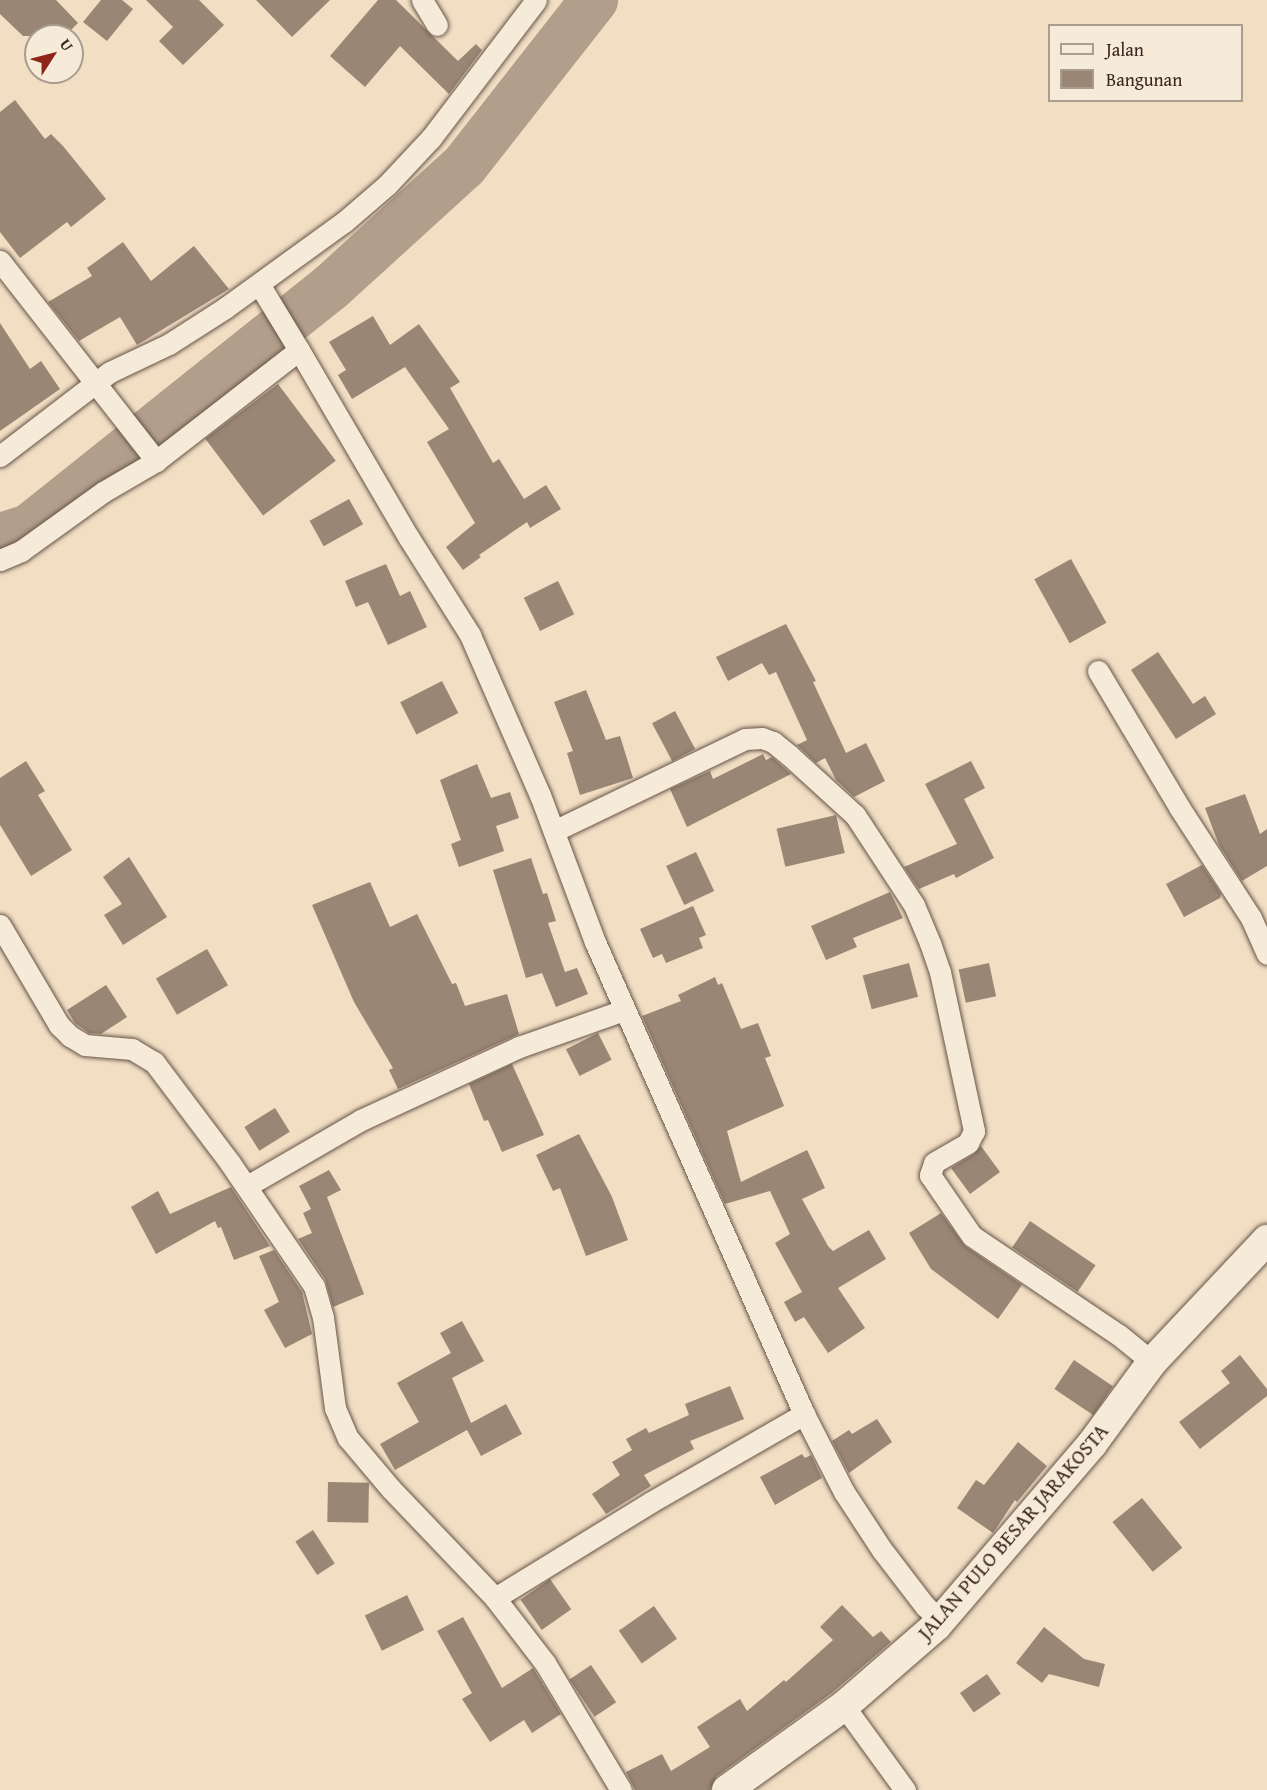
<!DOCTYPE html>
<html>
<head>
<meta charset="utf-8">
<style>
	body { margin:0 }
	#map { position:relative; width:1267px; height:1790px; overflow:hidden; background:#f1dec3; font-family:"Gentium Book Plus",serif }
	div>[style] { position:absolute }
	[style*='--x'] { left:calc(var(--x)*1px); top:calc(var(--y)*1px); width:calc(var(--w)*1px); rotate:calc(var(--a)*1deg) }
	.river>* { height:48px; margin:-24px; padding:0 24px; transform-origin:24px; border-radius:24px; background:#b29f8b }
	.building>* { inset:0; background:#998674; transform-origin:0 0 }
	.roads { filter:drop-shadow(0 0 2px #675448) drop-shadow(0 0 2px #675448) }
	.street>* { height:21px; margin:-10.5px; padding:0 10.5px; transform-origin:10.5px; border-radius:10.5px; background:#f6ead8 }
	.secondary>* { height:30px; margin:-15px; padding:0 15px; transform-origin:15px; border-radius:15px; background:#f6ead8 }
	span { translate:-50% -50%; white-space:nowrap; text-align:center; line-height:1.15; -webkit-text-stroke:5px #f6ead8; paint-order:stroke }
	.street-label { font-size:21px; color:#39261f }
	.legend { position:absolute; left:1048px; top:24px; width:195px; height:78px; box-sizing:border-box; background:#f6ead8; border:2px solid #aa9c8e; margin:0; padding:8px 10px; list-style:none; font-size:18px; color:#39261f }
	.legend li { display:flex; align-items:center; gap:12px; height:30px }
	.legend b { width:30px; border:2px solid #aa9c8e }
	.north { position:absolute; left:24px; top:24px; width:60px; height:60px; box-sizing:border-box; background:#f6ead8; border:2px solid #aa9c8e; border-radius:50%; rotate:54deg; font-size:16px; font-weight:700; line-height:24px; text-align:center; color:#39261f }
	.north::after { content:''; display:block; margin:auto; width:21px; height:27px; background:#8f2418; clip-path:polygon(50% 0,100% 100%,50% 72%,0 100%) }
</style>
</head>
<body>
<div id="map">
	<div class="river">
		<i style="--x:0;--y:537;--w:30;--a:-17"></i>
		<i style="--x:29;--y:528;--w:386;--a:-38.6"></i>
		<i style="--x:331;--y:287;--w:180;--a:-42.3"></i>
		<i style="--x:464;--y:166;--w:211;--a:-51.9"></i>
	</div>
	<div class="building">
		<i style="clip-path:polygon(0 0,56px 0,78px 23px,65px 36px,23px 36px,0 14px)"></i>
		<i style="clip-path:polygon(101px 0,122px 0,133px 9px,107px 41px,83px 22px)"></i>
		<i style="clip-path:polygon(146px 0,199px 0,224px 25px,183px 65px,159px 41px,173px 27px)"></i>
		<i style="clip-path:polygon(256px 0,330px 0,292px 37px)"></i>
		<i style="clip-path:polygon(378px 0,396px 0,458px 61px,476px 44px,482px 50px,449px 94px,400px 46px,365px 87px,330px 56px)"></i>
		<i style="clip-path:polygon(15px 100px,45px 139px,51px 134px,63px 146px,106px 199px,71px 227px,67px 222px,20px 258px,0 232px,0 112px)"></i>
		<i style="clip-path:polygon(123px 242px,151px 281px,194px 246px,229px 289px,137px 345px,120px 317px,79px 341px,48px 302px,92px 276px,87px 268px)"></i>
		<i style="clip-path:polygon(373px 316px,390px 345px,419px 324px,460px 382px,450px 388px,493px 463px,499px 459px,524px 499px,546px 485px,561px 509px,530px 528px,527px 522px,479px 555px,481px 557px,463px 570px,446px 547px,475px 523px,427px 442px,449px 429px,405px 367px,352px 399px,338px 375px,346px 370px,329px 342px)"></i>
		<i style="clip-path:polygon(0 323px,30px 369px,41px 361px,60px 389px,0 431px)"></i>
		<i style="left:278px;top:384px;width:96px;height:91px;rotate:53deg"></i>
		<i style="left:349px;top:499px;width:29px;height:45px;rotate:61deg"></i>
		<i style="left:1071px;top:559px;width:73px;height:42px;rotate:61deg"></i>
		<i style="clip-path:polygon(386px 564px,400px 596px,410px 591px,427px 627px,388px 645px,368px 602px,356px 607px,345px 581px)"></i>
		<i style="left:558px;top:581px;width:37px;height:38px;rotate:64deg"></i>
		<i style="clip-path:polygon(786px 624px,816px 681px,813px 682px,846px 753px,866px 743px,885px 781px,854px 797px,836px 780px,825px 758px,816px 763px,797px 745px,807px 740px,776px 672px,769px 675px,762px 663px,728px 681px,716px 657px)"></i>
		<i style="clip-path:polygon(1158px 652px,1193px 704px,1205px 696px,1216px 714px,1176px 739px,1131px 670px)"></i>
		<i style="left:442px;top:681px;width:36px;height:47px;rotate:63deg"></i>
		<i style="clip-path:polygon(586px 690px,606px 740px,620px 736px,633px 778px,580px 795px,567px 753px,573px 751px,554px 702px)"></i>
		<i style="left:675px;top:711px;width:43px;height:26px;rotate:62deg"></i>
		<i style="clip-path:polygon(763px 754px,766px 760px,772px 757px,791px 774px,687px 827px,670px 789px,710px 771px,713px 779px)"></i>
		<i style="clip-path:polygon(26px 761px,45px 791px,38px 795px,72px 850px,31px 876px,0 825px,0 778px)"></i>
		<i style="clip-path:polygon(971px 761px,985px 788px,964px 799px,994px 858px,956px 878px,954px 874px,919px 889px,904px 867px,957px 844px,925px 784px)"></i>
		<i style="clip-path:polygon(477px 764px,491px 798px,510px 792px,519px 818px,496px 826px,504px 851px,459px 867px,451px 844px,461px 840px,440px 780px)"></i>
		<i style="clip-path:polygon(1245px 794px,1260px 834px,1267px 829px,1267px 866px,1242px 881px,1219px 845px,1205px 808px)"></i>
		<i style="left:836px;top:815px;width:39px;height:61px;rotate:77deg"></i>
		<i style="left:696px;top:852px;width:43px;height:33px;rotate:65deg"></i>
		<i style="clip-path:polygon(129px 857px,167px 917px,123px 945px,104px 915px,122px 904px,103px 877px)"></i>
		<i style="clip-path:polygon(531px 858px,543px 894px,547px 893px,556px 921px,548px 923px,565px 972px,577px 968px,588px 994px,556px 1007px,542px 973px,526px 978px,493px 870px)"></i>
		<i style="clip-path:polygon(1202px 865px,1221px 894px,1220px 898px,1184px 917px,1166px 884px)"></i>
		<i style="clip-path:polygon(370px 882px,390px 927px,417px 914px,452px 984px,456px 983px,465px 1006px,507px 994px,519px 1034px,398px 1089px,389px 1070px,393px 1068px,354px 1002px,312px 905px)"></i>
		<i style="clip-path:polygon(890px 892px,903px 918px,853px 938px,857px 947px,826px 960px,811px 926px)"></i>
		<i style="clip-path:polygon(693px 906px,706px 935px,699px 938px,703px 948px,666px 963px,662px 954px,653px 958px,640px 929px)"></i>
		<i style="left:207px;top:949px;width:42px;height:59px;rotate:60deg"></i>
		<i style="left:909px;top:963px;width:35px;height:48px;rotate:75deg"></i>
		<i style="left:989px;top:963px;width:34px;height:31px;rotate:78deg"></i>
		<i style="clip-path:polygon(715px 977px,718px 985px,722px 983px,741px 1029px,758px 1023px,771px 1056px,765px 1058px,784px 1106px,727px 1131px,741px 1182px,807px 1150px,825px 1188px,802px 1199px,828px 1246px,833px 1251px,869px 1230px,886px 1259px,838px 1288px,865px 1328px,828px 1353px,804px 1317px,795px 1322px,784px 1302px,802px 1292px,775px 1243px,790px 1234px,770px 1191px,725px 1204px,642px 1016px,681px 1001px,678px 995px)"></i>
		<i style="clip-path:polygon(106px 985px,127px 1017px,101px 1034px,89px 1033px,75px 1023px,67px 1010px)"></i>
		<i style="left:598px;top:1033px;width:30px;height:36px;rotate:63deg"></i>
		<i style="clip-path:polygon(512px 1064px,544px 1135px,502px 1152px,488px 1120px,484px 1121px,469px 1084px)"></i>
		<i style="left:275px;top:1108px;width:28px;height:36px;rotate:58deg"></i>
		<i style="clip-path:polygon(579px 1134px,612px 1197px,628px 1240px,586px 1256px,560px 1188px,553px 1191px,536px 1155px)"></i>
		<i style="clip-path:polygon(981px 1146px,1000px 1172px,970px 1194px,951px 1168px,974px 1154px)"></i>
		<i style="clip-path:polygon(329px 1170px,341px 1190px,327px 1197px,364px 1294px,333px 1307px,325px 1279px,298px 1239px,312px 1233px,303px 1213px,311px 1209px,299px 1186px)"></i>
		<i style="clip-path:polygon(231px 1187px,270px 1246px,234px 1260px,221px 1227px,218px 1228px,215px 1221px,156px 1254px,131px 1207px,158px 1191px,170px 1214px)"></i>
		<i style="clip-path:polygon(941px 1213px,965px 1246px,1022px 1285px,998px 1319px,931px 1269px,909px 1233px)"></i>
		<i style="left:1030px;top:1221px;width:79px;height:32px;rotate:34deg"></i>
		<i style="clip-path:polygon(274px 1250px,302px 1292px,312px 1334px,285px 1348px,264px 1310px,279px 1302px,259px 1256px)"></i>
		<i style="clip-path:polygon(462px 1321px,484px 1361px,452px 1378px,471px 1423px,506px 1404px,522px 1434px,481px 1456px,467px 1430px,395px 1470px,380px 1444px,419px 1422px,397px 1383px,451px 1353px,440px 1333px)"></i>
		<i style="clip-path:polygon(1240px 1355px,1267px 1389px,1267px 1396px,1200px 1449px,1179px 1422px,1230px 1383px,1221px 1371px)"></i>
		<i style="left:1074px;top:1360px;width:47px;height:35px;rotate:34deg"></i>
		<i style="clip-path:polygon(730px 1386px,744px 1419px,690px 1441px,694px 1449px,644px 1475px,651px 1486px,606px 1514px,592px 1494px,620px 1475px,612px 1462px,632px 1450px,626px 1439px,646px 1428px,649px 1433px,689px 1415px,685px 1404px)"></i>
		<i style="clip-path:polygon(877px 1419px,892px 1442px,849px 1473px,832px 1441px,849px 1430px,852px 1434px)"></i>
		<i style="clip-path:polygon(1018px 1442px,1047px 1466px,1017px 1502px,1015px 1500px,993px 1533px,957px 1508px,976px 1480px,984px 1485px)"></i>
		<i style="clip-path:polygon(802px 1454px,805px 1458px,811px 1455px,822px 1478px,775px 1505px,760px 1477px)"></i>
		<i style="left:328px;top:1482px;width:41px;height:40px;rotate:1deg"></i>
		<i style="left:1142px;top:1498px;width:64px;height:38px;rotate:51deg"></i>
		<i style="left:313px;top:1530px;width:40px;height:21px;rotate:57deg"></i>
		<i style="left:550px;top:1579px;width:37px;height:36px;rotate:55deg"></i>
		<i style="left:407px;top:1595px;width:39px;height:47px;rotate:64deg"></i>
		<i style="clip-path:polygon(842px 1605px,873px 1637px,881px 1631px,891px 1642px,833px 1692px,717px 1776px,710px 1790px,635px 1790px,626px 1772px,662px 1754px,671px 1771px,710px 1747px,697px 1727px,740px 1699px,747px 1711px,784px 1680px,786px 1682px,833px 1640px,820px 1627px)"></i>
		<i style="left:654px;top:1606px;width:40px;height:43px;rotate:55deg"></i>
		<i style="clip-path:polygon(463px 1617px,502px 1688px,533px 1668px,561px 1714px,532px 1733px,524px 1720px,490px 1742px,462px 1699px,472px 1693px,437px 1631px)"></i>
		<i style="clip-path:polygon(1044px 1627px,1084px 1659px,1105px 1664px,1099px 1687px,1049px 1674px,1042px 1683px,1016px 1663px)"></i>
		<i style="left:591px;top:1665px;width:45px;height:26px;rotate:56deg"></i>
		<i style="left:987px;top:1674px;width:24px;height:33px;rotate:55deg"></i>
	</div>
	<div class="roads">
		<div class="street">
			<i style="--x:422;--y:0;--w:29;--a:59"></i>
			<i style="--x:0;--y:261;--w:254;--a:52"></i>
			<i style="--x:259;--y:284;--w:77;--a:58.8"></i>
			<i style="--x:0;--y:456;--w:138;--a:-37.4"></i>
			<i style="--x:110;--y:372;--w:65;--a:-25.4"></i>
			<i style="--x:169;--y:344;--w:67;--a:-32.7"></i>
			<i style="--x:225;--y:308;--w:147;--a:-35.9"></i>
			<i style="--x:344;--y:222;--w:57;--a:-40.7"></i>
			<i style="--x:387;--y:185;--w:64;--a:-46.9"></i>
			<i style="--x:431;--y:138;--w:173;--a:-52.7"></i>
			<i style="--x:0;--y:560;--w:23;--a:-23"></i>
			<i style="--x:21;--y:551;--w:101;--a:-35.7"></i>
			<i style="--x:103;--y:492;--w:61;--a:-30.3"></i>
			<i style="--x:156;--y:461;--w:181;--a:-37.8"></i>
			<i style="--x:299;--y:350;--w:218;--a:59.7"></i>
			<i style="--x:409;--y:538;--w:115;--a:57.8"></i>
			<i style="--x:470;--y:635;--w:175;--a:66.4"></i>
			<i style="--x:540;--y:795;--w:157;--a:69.5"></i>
			<i style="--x:595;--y:942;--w:516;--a:66.12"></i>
			<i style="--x:804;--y:1414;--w:88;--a:62.9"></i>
			<i style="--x:844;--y:1492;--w:69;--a:56.8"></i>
			<i style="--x:882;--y:1550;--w:71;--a:52.5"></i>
			<i style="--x:925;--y:1606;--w:16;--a:43"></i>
			<i style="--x:937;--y:1617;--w:12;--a:-20"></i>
			<i style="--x:1098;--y:671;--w:158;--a:59.2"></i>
			<i style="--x:1179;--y:807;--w:132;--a:57"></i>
			<i style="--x:1251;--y:918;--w:39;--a:66"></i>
			<i style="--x:554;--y:831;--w:212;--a:-25.7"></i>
			<i style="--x:745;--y:739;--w:17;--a:-3"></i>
			<i style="--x:762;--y:738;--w:12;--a:20"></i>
			<i style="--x:773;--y:742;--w:21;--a:39"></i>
			<i style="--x:789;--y:755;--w:89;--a:42.3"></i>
			<i style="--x:855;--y:815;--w:108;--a:56.8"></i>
			<i style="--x:914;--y:905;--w:41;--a:67.2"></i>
			<i style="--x:930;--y:943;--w:31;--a:71"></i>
			<i style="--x:940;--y:972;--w:163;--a:77.9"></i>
			<i style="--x:974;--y:1131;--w:13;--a:117"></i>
			<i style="--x:968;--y:1143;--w:39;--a:150"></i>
			<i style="--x:934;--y:1163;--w:13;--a:108"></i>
			<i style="--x:930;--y:1175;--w:74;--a:55.5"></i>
			<i style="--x:972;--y:1236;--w:177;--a:34"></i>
			<i style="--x:1119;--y:1335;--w:43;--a:39.3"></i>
			<i style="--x:0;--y:925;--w:116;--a:59.5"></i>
			<i style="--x:59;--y:1025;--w:16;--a:45"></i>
			<i style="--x:70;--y:1036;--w:17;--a:31"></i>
			<i style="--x:85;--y:1045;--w:47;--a:4.9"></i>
			<i style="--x:132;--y:1049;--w:26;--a:31"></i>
			<i style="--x:154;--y:1062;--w:126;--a:53"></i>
			<i style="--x:230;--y:1163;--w:149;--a:55.7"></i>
			<i style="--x:314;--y:1286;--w:32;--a:74"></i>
			<i style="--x:323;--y:1317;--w:92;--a:82.5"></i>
			<i style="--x:335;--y:1408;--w:33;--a:67"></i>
			<i style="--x:348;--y:1438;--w:67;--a:49.9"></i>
			<i style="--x:391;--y:1489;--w:151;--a:46.3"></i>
			<i style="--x:247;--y:1186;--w:132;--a:-30.1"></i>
			<i style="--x:361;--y:1120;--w:174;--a:-24.8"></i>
			<i style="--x:519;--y:1047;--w:111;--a:-19.4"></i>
			<i style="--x:844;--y:1706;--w:104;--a:54"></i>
			<i style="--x:621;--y:1790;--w:148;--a:-120.9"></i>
			<i style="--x:545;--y:1663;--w:82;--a:-127.6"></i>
			<i style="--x:495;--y:1598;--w:183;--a:-31.6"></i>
			<i style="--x:651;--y:1502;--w:177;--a:-29.9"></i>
		</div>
		<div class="secondary">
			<i style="--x:727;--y:1790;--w:144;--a:-35.7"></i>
			<i style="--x:844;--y:1706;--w:122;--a:-41"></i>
			<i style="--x:936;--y:1626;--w:240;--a:-49.4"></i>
			<i style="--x:1092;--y:1444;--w:102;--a:-53.8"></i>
			<i style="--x:1152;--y:1362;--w:168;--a:-46.7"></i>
		</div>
	</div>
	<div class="street-label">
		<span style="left:1013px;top:1532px;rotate:-49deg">JALAN PULO BESAR JARAKOSTA</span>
	</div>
	<ul class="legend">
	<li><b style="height:8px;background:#f6ead8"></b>Jalan</li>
	<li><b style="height:16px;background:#998674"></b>Bangunan</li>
	</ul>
	<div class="north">U</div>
</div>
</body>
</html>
